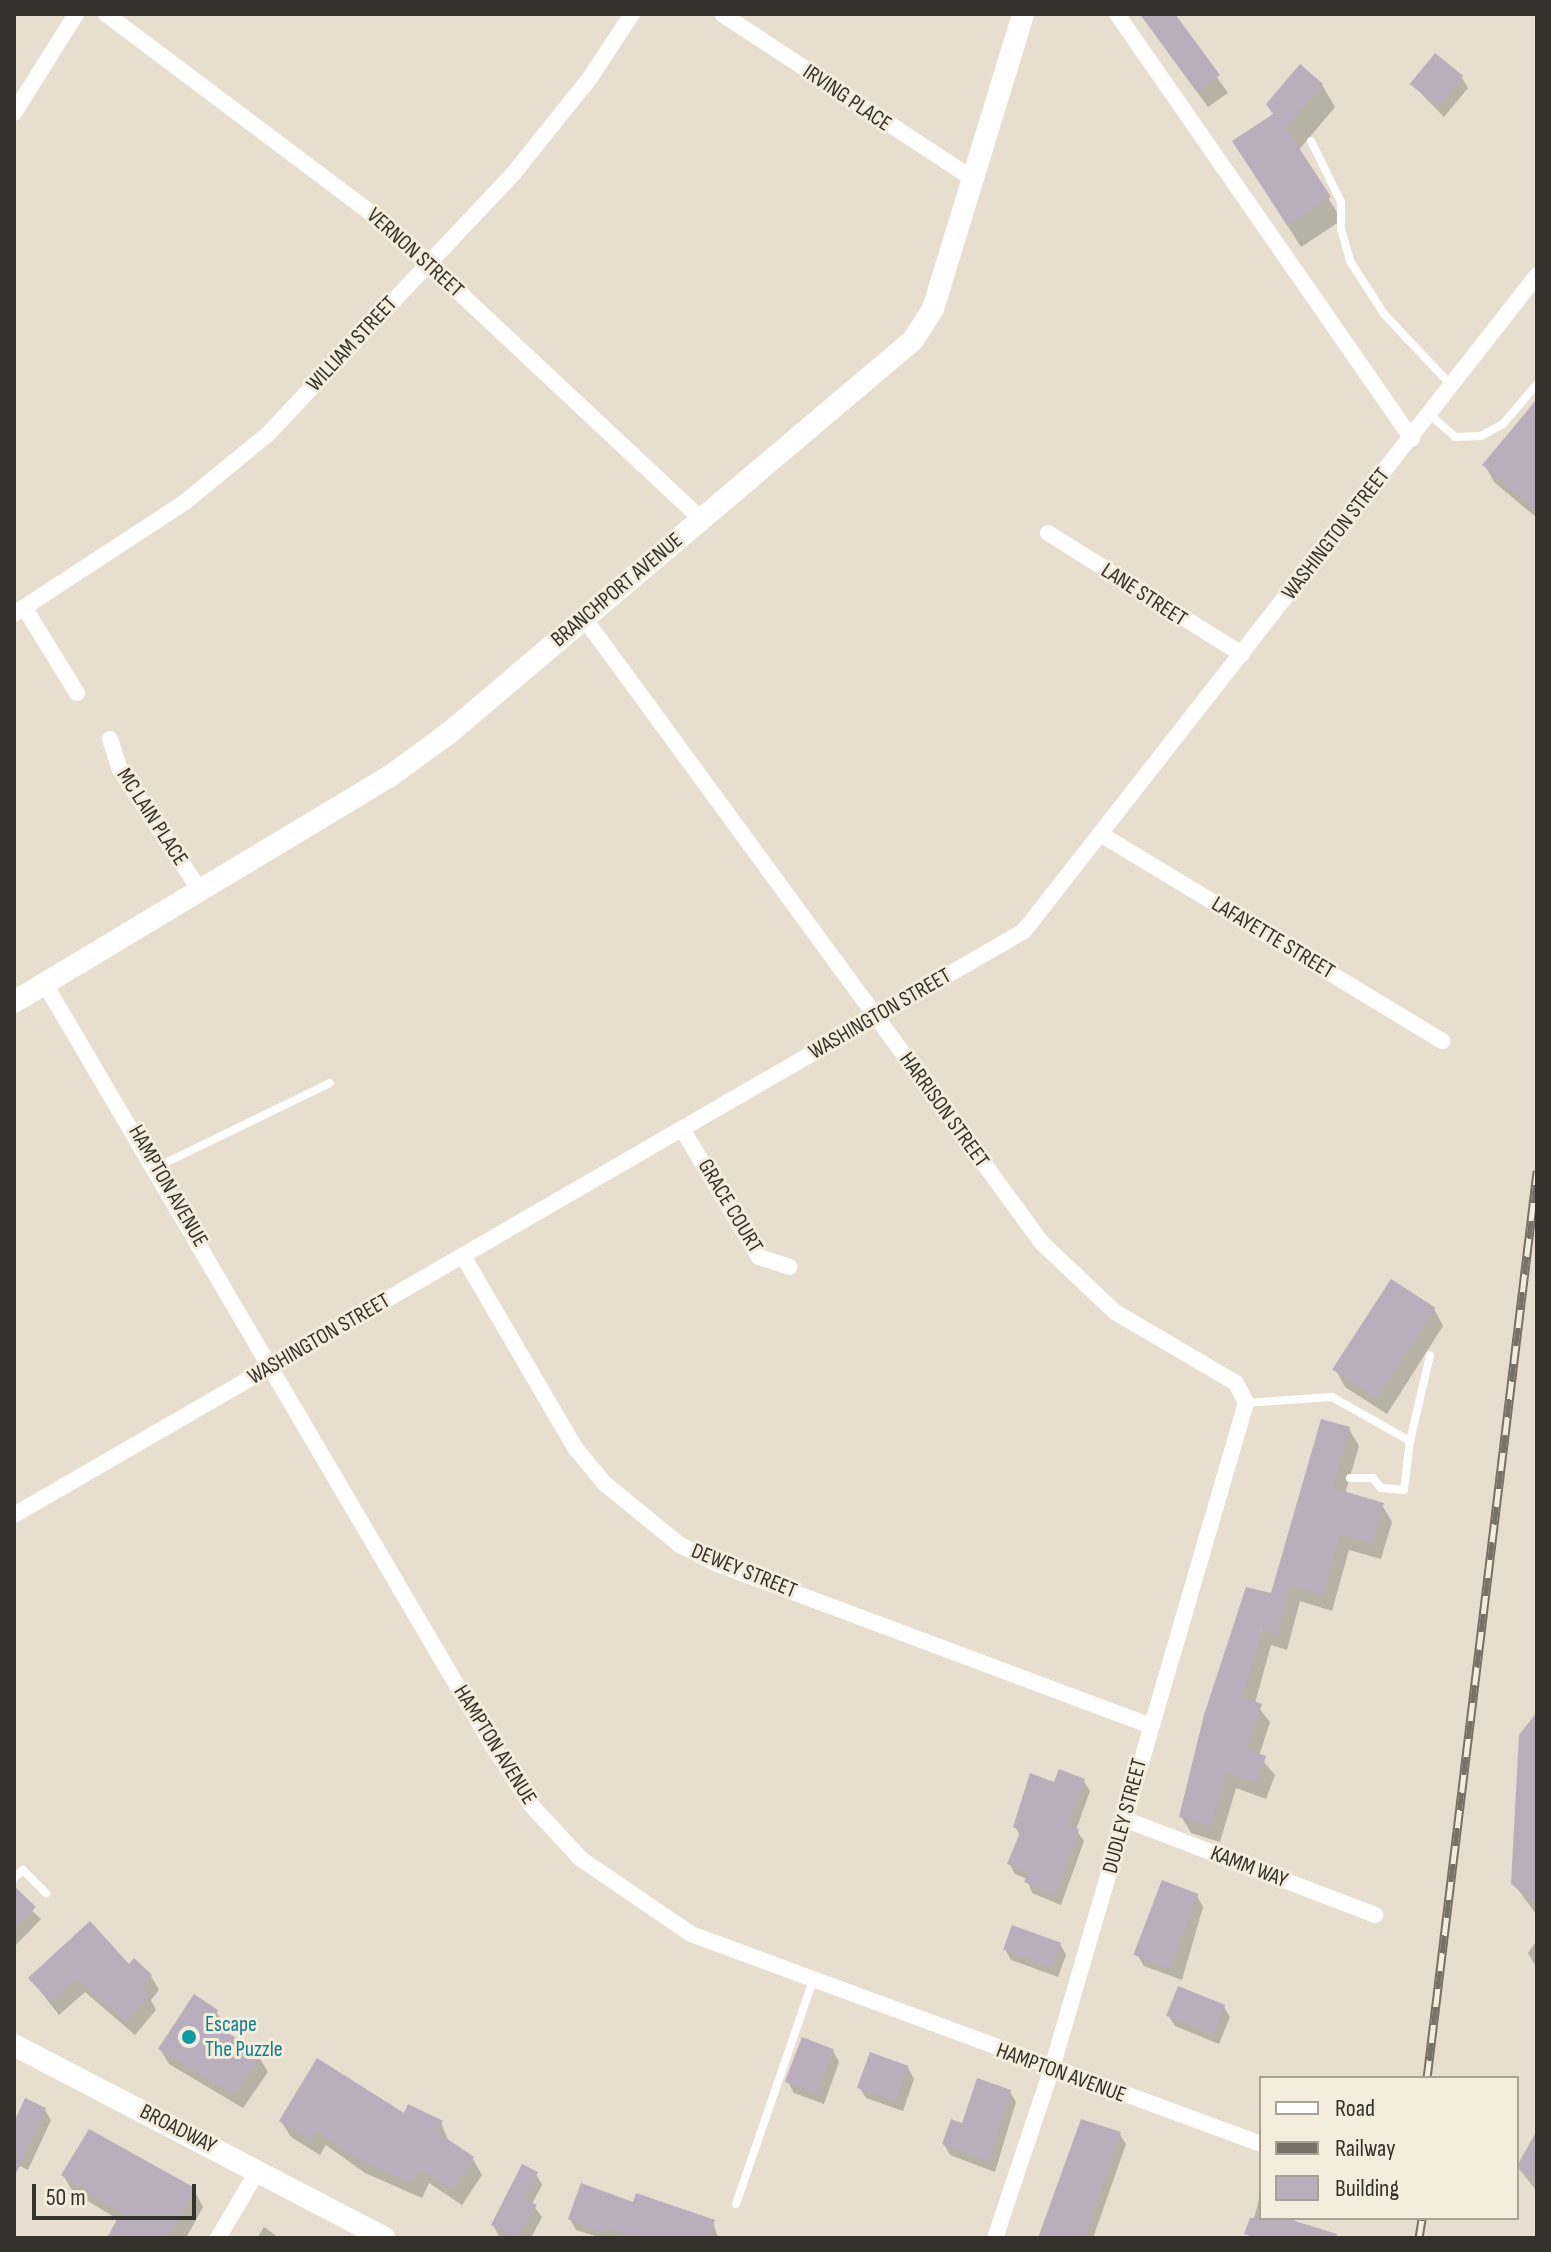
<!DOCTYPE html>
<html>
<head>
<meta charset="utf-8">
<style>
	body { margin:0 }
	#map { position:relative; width:1551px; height:2252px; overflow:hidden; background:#e7decf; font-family:"Sofia Sans Condensed",sans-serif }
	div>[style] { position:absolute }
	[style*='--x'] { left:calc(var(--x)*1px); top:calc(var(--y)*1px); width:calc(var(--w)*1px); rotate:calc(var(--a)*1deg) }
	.shadow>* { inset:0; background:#0003 }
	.building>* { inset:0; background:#baaebc; transform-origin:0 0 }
	.service>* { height:8px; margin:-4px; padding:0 4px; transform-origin:4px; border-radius:4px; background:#fff }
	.minor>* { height:16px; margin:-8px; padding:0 8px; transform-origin:8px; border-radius:8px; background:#fff }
	.tertiary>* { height:22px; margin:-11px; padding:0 11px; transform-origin:11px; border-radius:11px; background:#fff }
	.rail>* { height:9px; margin-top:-4.5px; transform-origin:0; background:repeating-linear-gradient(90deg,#f4ecdc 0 18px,#777168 0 36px); box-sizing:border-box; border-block:2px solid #777168 }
	.dots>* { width:22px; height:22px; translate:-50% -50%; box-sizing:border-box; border:4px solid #f4ecdc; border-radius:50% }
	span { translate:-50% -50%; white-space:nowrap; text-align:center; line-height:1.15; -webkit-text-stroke:6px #f4ecdc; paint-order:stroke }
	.street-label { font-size:22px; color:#35312b }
	.culture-label { font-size:22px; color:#0d838f }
	.left { translate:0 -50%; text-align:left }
	.frame { position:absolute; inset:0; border:16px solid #35312b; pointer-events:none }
	.legend { position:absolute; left:1259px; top:2076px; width:260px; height:144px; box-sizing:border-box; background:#f4ecdc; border:2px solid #a8a195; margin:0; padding:10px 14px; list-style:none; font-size:24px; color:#35312b }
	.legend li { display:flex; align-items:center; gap:16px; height:40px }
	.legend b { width:40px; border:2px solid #a8a195 }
	.scale { position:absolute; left:32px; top:2184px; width:164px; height:36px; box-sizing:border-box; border:4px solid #35312b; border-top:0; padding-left:10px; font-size:24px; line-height:28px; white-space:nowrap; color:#35312b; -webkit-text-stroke:6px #f4ecdc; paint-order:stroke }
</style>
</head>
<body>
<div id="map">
	<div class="shadow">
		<i style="clip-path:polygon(1140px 14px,1172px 14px,1228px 93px,1208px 107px)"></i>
		<i style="clip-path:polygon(1462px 78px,1468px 88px,1444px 117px,1412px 84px)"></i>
		<i style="clip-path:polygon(1322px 85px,1335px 107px,1298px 151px,1342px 220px,1301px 247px,1248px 164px)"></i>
		<i style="clip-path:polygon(1537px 413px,1537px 518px,1494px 482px,1485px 465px)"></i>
		<i style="clip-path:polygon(1434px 1309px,1443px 1326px,1387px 1414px,1345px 1387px,1336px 1370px)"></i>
		<i style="clip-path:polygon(1349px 1429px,1359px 1446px,1345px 1494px,1382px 1505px,1392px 1522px,1381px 1559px,1349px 1550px,1332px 1611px,1300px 1601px,1287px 1650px,1271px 1645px,1255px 1703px,1270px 1722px,1259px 1756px,1275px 1775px,1266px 1799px,1236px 1788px,1220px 1842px,1191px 1833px,1181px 1816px)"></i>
		<i style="clip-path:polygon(1537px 1715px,1537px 1915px,1513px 1883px)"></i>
		<i style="clip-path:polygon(1083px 1780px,1090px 1791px,1076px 1830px,1084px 1841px,1061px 1905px,1032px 1893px,1027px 1879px,1015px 1874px,1009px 1863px,1020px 1835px,1015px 1827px,1056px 1784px)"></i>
		<i style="clip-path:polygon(14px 1895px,41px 1919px,14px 1947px)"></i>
		<i style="clip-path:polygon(1197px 1896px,1203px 1907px,1182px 1980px,1144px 1966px,1138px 1956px)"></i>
		<i style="clip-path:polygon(1537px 1940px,1537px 1969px,1528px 1953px)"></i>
		<i style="clip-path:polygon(1060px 1944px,1066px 1955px,1058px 1977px,1011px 1960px,1005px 1949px)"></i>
		<i style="clip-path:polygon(129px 1967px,151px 1976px,159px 1990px,151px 2000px,156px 2010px,135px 2035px,85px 1992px,59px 2015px,31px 1979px)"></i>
		<i style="clip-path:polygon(1224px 2007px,1230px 2017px,1219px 2044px,1175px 2026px,1168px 2015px)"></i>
		<i style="clip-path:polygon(216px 2011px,225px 2026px,222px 2031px,259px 2057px,268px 2072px,243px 2108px,169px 2064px,160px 2049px)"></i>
		<i style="clip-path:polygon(833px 2051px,839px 2062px,824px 2104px,794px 2093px,788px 2082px)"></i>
		<i style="clip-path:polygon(908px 2068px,914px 2079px,903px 2111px,866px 2098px,859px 2087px)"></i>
		<i style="clip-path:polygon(1010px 2092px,1016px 2102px,995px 2172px,950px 2155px,944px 2144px)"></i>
		<i style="clip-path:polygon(45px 2110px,51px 2120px,28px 2170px,14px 2163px,14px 2127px)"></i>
		<i style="clip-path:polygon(405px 2115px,441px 2123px,449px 2142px,473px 2159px,482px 2175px,462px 2205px,429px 2183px,422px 2198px,365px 2173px,326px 2145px,320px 2155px,291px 2137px,281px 2121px)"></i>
		<i style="clip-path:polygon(1119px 2133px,1126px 2144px,1093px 2238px,1040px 2238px)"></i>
		<i style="clip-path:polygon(1537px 2133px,1537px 2192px,1517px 2166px)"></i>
		<i style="clip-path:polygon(536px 2174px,542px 2185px,532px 2204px,542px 2217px,531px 2238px,499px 2236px,493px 2225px)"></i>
		<i style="clip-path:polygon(63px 2175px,194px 2190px,203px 2207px,186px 2238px,109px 2238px,119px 2220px,73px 2192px)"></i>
		<i style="clip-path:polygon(1260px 2195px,1261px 2218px,1291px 2218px,1317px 2238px,1249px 2238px)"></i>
		<i style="clip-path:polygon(634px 2205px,713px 2222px,718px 2238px,602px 2238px,576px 2230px,570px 2219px)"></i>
		<i style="clip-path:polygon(264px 2227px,279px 2238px,257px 2238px)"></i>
	</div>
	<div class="building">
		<i style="clip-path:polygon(1140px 14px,1175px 14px,1220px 75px,1197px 92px)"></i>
		<i style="left:1435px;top:53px;width:36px;height:40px;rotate:39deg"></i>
		<i style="clip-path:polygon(1300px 64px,1323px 84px,1286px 128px,1331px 197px,1287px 225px,1232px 141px,1273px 114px,1266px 104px)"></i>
		<i style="clip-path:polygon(1537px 399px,1537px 511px,1482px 465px)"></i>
		<i style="left:1391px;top:1279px;width:53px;height:108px;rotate:33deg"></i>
		<i style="clip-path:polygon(1321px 1419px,1350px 1427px,1333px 1488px,1384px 1503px,1372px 1543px,1340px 1534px,1323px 1595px,1290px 1585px,1278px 1634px,1262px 1629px,1243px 1697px,1262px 1704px,1246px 1749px,1266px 1756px,1257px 1783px,1226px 1773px,1211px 1826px,1179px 1817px,1204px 1715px,1246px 1587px,1271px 1593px)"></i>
		<i style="clip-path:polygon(1537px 1712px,1537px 1904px,1511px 1884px,1519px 1735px)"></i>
		<i style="clip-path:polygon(1059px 1769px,1085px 1779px,1068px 1825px,1079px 1829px,1055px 1896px,1024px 1882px,1028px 1872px,1007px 1864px,1021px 1830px,1013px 1827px,1030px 1773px,1054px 1782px)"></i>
		<i style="left:1162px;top:1880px;width:39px;height:80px;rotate:21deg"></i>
		<i style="clip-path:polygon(14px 1886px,36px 1907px,14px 1930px)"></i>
		<i style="clip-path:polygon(90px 1921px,129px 1964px,134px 1958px,152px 1975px,141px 1987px,150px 1995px,126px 2022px,76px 1979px,50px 2002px,28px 1978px)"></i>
		<i style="left:1012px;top:1925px;width:52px;height:26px;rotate:20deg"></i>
		<i style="left:1178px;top:1986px;width:51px;height:32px;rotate:22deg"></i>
		<i style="clip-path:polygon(194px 1994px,218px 2010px,213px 2020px,220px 2027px,261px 2056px,234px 2094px,158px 2049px)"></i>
		<i style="left:802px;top:2037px;width:34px;height:48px;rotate:21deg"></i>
		<i style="left:870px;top:2052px;width:41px;height:38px;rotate:20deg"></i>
		<i style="clip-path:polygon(317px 2058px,404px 2113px,408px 2104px,443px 2121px,437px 2132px,474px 2157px,453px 2190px,420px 2169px,412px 2183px,354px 2157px,316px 2131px,311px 2140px,279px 2121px)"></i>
		<i style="clip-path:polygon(977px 2078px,1011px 2090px,989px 2162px,942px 2144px,951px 2119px,962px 2123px)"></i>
		<i style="clip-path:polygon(25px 2098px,46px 2108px,14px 2178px,14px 2122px)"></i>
		<i style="clip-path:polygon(1081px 2119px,1121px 2132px,1085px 2238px,1038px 2238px)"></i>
		<i style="clip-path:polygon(89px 2129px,195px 2188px,168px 2238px,107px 2238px,121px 2212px,61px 2175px)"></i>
		<i style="clip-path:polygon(1537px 2130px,1537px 2180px,1517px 2166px)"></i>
		<i style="clip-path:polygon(522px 2164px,538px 2172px,524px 2198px,537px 2205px,516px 2238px,491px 2225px)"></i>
		<i style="clip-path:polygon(581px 2183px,633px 2202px,636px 2193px,715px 2220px,708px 2238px,635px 2238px,606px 2228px,604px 2233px,568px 2219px)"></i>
		<i style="clip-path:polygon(1250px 2218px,1285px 2218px,1337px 2234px,1336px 2238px,1256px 2238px,1244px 2234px)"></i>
	</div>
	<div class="service">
		<i style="--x:1311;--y:141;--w:68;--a:63.8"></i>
		<i style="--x:1341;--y:202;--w:27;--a:90"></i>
		<i style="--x:1341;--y:229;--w:33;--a:74"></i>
		<i style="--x:1350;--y:261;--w:63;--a:57.3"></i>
		<i style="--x:1384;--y:314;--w:98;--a:46.7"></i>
		<i style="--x:1429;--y:414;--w:35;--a:41"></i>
		<i style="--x:1455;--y:437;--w:26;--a:-2"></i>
		<i style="--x:1481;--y:436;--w:25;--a:-29"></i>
		<i style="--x:1503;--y:424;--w:52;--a:-49.6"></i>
		<i style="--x:157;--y:1167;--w:192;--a:-25.9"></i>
		<i style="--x:1246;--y:1403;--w:86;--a:-4"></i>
		<i style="--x:1332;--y:1397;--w:90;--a:29.4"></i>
		<i style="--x:1410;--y:1441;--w:49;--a:97"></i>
		<i style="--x:1404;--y:1490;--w:23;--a:-175"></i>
		<i style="--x:1381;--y:1488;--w:13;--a:-129"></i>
		<i style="--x:1373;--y:1478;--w:23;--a:180"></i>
		<i style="--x:1410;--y:1441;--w:88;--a:-76.9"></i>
		<i style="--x:14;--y:1878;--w:12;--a:-42"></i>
		<i style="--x:23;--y:1870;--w:33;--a:45"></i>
		<i style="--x:736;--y:2204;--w:236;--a:-71"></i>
	</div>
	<div class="minor">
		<i style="--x:106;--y:14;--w:351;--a:36.9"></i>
		<i style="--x:387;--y:225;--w:430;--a:43.1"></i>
		<i style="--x:722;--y:14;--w:300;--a:33.3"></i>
		<i style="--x:1117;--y:14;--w:517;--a:55.23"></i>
		<i style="--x:14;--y:113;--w:117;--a:-57.9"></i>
		<i style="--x:1048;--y:533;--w:229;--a:32"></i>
		<i style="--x:24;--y:607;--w:101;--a:58.4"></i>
		<i style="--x:14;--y:614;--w:204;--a:-33.2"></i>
		<i style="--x:185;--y:502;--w:107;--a:-39.3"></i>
		<i style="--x:268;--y:434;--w:357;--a:-46.7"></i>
		<i style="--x:513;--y:174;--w:123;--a:-51.3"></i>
		<i style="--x:590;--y:78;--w:77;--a:-56.7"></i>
		<i style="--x:584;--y:618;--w:775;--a:53.77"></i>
		<i style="--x:1042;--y:1243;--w:100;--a:43.4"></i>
		<i style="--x:1115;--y:1312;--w:140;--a:30.4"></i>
		<i style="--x:1236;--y:1383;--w:22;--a:63"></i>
		<i style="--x:1246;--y:1403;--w:696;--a:106.27"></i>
		<i style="--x:1051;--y:2071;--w:176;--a:108.5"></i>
		<i style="--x:110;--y:739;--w:33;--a:72"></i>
		<i style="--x:120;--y:770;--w:146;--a:56.4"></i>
		<i style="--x:1102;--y:835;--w:398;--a:31.2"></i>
		<i style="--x:45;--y:984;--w:877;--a:59.57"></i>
		<i style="--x:489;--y:1740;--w:77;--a:57.1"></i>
		<i style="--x:531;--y:1805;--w:74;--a:47.2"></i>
		<i style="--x:581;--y:1859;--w:133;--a:34.3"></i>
		<i style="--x:691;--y:1934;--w:607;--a:20.22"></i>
		<i style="--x:682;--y:1129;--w:149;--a:59"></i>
		<i style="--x:759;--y:1257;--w:32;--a:18"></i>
		<i style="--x:463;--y:1256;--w:224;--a:59.7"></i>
		<i style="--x:576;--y:1449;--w:44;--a:50.5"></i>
		<i style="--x:604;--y:1483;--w:98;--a:39.2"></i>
		<i style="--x:680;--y:1545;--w:39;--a:27"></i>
		<i style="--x:715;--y:1563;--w:465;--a:20.5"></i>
		<i style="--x:14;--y:1515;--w:1167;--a:-30.04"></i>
		<i style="--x:1024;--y:931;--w:833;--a:-51.97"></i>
		<i style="--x:1124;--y:1819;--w:269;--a:20.9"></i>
		<i style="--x:218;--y:2238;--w:79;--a:-59.5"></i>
	</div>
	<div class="tertiary">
		<i style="--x:14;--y:1002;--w:437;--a:-31"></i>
		<i style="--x:389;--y:777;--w:74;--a:-36.3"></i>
		<i style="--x:449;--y:733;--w:608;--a:-40.26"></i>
		<i style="--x:913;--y:340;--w:37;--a:-57"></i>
		<i style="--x:933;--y:309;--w:308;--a:-73"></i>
		<i style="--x:14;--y:2045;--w:417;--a:27.5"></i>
	</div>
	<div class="rail">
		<i style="--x:1427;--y:2078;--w:914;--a:-83.08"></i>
		<i style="--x:1419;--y:2238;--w:20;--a:-81"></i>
	</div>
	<div class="dots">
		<i style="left:189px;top:2037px;background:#0f9aa8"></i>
	</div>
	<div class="street-label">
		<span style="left:847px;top:98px;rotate:34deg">IRVING PLACE</span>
		<span style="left:415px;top:253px;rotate:42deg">VERNON STREET</span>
		<span style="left:352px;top:344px;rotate:-47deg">WILLIAM STREET</span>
		<span style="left:1336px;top:534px;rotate:-52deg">WASHINGTON STREET</span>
		<span style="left:617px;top:590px;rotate:-40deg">BRANCHPORT AVENUE</span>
		<span style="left:1144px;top:595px;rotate:33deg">LANE STREET</span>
		<span style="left:152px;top:817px;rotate:57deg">MC LAIN PLACE</span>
		<span style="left:1273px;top:938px;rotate:31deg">LAFAYETTE STREET</span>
		<span style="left:880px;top:1014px;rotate:-30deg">WASHINGTON STREET</span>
		<span style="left:944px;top:1110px;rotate:54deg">HARRISON STREET</span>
		<span style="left:168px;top:1186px;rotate:60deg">HAMPTON AVENUE</span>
		<span style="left:730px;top:1206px;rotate:59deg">GRACE COURT</span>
		<span style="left:319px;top:1339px;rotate:-30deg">WASHINGTON STREET</span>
		<span style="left:744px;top:1571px;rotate:22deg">DEWEY STREET</span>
		<span style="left:495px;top:1745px;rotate:58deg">HAMPTON AVENUE</span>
		<span style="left:1125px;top:1816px;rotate:-75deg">DUDLEY STREET</span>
		<span style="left:1249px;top:1867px;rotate:21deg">KAMM WAY</span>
		<span style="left:1061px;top:2073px;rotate:20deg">HAMPTON AVENUE</span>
		<span style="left:178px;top:2129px;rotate:27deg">BROADWAY</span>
	</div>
	<div class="culture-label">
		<span class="left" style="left:205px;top:2037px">Escape<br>The Puzzle</span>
	</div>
	<div class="frame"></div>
	<ul class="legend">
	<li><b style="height:10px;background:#fff"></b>Road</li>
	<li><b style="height:10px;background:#777168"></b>Railway</li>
	<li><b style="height:22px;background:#baaebc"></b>Building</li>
	</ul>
	<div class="scale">50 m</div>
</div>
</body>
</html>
